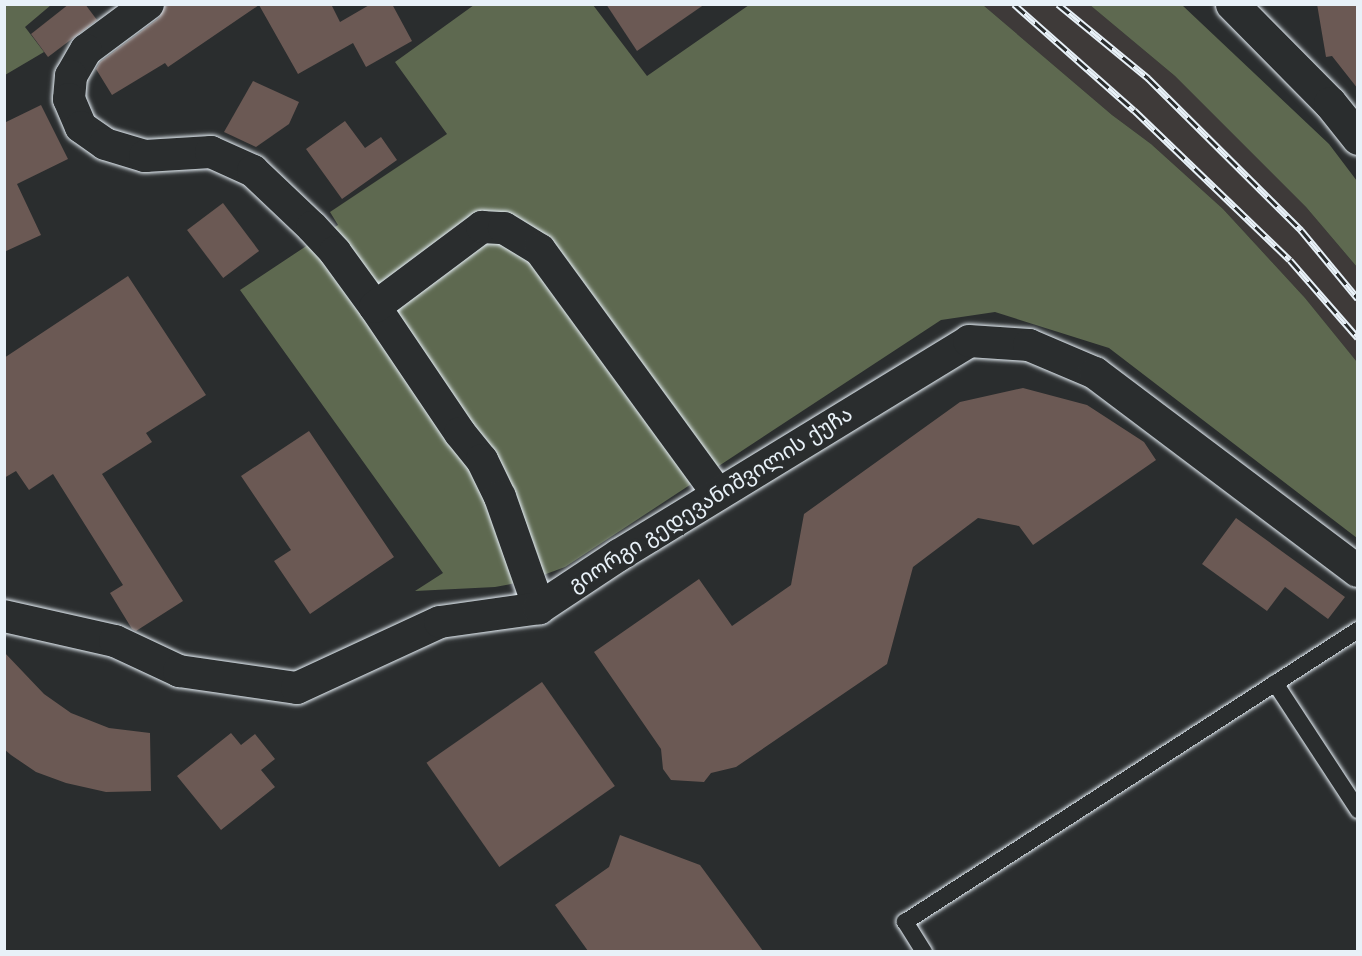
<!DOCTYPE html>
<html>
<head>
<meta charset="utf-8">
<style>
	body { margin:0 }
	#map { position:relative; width:1362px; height:956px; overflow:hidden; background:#2a2d2e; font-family:Mynerve,"Noto Sans Georgian",sans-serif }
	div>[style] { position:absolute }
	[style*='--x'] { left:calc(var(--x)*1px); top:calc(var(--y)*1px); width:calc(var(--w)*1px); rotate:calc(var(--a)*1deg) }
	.built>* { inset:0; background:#3e3a39 }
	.green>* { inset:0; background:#5e6950 }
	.building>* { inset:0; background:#6b5954; transform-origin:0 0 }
	.roads { filter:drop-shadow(0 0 2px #e8f1f8) drop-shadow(0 0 2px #e8f1f8) }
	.lane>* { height:16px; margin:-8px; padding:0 8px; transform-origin:8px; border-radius:8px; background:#2a2d2e }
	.street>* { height:32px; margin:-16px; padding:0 16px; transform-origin:16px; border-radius:16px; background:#2a2d2e }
	.secondary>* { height:33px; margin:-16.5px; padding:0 16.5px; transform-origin:16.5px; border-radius:16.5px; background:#2a2d2e }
	.rail>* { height:7px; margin-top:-3.5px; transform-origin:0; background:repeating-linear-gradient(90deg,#2a2d2e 0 14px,#e8f1f8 0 28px); box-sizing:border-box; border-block:2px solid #e8f1f8 }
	span { translate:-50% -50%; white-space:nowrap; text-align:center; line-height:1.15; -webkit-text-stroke:6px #2a2d2e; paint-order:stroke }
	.street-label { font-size:21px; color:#e8f1f8 }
	.frame { position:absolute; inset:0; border:6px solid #e8f1f8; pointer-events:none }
</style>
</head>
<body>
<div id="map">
	<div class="built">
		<i style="clip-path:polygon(983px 5px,1090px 5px,1175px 76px,1306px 207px,1357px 267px,1357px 362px,1305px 298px,1223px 209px,1151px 144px,1112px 115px)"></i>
	</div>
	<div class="green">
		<i style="clip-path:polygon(5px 4px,51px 5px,25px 27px,44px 52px,5px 75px)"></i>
		<i style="clip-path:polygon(474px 5px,593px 5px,647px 76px,749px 5px,983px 5px,1112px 115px,1151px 144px,1223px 209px,1305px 298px,1357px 362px,1357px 538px,1109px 348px,995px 312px,941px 320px,565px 567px,527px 581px,495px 587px,415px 591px,443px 573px,240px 290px,338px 225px,330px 212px,447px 134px,395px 62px)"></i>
		<i style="clip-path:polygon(1090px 5px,1182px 5px,1329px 144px,1357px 181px,1357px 267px,1306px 207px,1175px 76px)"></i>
	</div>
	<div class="building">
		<i style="clip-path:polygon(69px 4px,85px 4px,97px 20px,48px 57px,31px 34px)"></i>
		<i style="clip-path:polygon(166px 4px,331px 4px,340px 22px,371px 4px,392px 4px,412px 41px,366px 67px,353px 43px,298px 74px,259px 5px,168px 67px,165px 63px,112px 95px,96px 69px,100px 62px,159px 18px)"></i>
		<i style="clip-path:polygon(606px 4px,705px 4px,637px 51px)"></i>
		<i style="clip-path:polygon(1317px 4px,1358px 4px,1358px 89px,1332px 56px,1326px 57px)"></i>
		<i style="clip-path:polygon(253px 81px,299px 102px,289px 124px,256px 147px,224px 132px)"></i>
		<i style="clip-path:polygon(41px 105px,68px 159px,17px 184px,41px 235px,4px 252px,4px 123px)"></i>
		<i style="clip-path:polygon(345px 121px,365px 148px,381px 137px,397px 160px,342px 199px,306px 149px)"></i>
		<i style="left:223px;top:203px;width:60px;height:45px;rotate:53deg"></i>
		<i style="clip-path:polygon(128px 276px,206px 395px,146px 433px,152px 442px,102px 474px,183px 601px,136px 631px,132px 629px,110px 593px,123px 585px,53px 474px,29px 490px,16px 471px,4px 478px,4px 358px)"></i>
		<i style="clip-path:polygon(1023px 388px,1087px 405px,1144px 442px,1156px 460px,1033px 545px,1019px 526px,978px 518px,913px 567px,887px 664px,736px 767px,711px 773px,704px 782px,671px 780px,663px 769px,661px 749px,594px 652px,699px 579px,732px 626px,791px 585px,804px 514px,960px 402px)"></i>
		<i style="clip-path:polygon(309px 431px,394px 557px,310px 614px,274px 561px,291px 550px,241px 476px)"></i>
		<i style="clip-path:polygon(1236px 518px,1345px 597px,1328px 619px,1285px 587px,1267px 611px,1202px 564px)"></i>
		<i style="clip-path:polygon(4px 652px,44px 694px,71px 713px,109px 728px,150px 733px,151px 791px,106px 792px,66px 783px,36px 772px,11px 755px,4px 749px)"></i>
		<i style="left:542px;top:682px;width:127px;height:141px;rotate:55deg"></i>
		<i style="clip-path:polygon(231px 733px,241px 745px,255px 734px,275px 759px,261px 770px,275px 787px,221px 830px,177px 776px)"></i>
		<i style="clip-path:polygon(620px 835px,700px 865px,763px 951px,588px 951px,555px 905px,609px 867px)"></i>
	</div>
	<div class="roads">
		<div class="lane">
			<i style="--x:1275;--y:683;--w:152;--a:56.8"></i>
			<i style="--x:924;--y:952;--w:36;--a:-122"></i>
			<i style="--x:905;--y:922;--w:539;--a:-32.81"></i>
		</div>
		<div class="street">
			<i style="--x:148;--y:4;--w:77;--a:143.4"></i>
			<i style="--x:86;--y:50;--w:30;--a:120"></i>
			<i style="--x:71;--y:76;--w:23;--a:95"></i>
			<i style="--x:69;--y:99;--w:30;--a:67"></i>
			<i style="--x:81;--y:127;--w:29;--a:35"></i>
			<i style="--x:105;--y:144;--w:42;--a:16.7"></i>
			<i style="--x:145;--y:156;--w:66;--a:-3.5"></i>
			<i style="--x:211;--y:152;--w:46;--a:24.3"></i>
			<i style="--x:253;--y:171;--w:81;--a:43.5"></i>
			<i style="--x:312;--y:227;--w:34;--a:47"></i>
			<i style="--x:335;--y:252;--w:68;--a:54"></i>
			<i style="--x:375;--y:307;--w:152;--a:56"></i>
			<i style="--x:460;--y:433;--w:35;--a:51"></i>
			<i style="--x:482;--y:460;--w:41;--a:64.1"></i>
			<i style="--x:500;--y:497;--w:118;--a:70.6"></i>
			<i style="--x:375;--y:307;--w:134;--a:-36.8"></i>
			<i style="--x:482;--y:227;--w:22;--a:3"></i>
			<i style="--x:504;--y:228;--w:42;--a:31.4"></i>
			<i style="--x:540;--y:250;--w:302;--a:53.9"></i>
			<i style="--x:4;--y:616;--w:114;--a:12.7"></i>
			<i style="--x:115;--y:641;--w:71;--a:25.1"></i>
			<i style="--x:179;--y:671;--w:119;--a:8.2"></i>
			<i style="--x:297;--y:688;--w:157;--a:-24.8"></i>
			<i style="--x:440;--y:622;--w:100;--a:-8"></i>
			<i style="--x:539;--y:608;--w:96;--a:-33.5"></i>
			<i style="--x:619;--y:555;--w:410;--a:-31.4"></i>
			<i style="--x:969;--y:341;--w:60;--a:3.8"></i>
			<i style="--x:1029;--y:345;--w:72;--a:23"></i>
			<i style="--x:1095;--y:373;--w:329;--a:37"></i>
		</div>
		<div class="secondary">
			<i style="--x:1232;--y:4;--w:139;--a:45.3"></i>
			<i style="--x:1330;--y:103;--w:45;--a:51.3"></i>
		</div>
	</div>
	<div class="rail">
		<i style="--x:1014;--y:4;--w:160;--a:41.5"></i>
		<i style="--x:1134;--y:110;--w:216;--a:43.9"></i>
		<i style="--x:1290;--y:260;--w:103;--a:48.9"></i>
		<i style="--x:1058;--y:4;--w:117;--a:39.4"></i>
		<i style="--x:1148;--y:78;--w:216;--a:44.8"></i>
		<i style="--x:1301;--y:230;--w:89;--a:50.4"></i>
	</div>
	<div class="street-label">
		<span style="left:711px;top:500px;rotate:-32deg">გიორგი გედევანიშვილის ქუჩა</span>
	</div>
	<div class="frame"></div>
</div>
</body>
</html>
